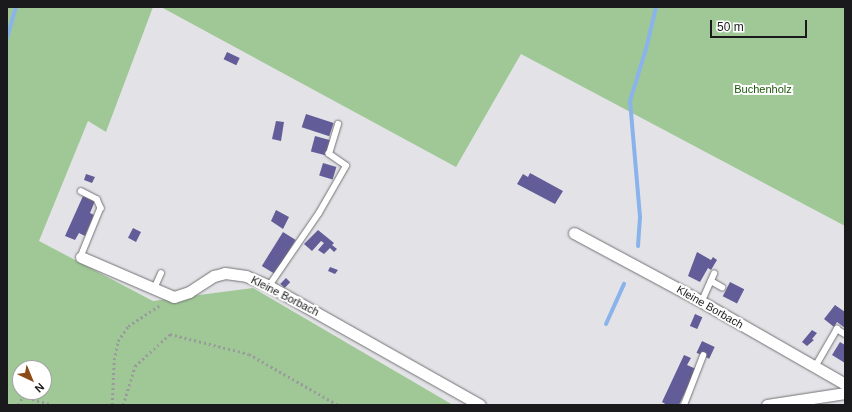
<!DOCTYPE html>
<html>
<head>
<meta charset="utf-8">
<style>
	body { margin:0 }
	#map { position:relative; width:852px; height:412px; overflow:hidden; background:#e3e3e7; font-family:Arial,sans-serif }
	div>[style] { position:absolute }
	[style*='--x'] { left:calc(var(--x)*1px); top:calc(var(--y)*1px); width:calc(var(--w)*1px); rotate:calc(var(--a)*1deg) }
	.green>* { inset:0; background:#9fc896 }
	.stream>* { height:4px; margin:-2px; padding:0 2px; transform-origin:2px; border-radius:2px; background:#8ab3ec }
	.building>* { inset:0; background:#625c98; transform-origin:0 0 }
	.path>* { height:2.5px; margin-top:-1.25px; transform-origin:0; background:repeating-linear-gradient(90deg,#9a9a9d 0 2px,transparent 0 5px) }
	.roads { filter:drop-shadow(0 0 1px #727276) drop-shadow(0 0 1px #727276) }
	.service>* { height:5.5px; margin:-2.75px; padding:0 2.75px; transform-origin:2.75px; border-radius:2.75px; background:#fff }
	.minor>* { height:11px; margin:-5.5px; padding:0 5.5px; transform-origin:5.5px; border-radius:5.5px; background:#fff }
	span { translate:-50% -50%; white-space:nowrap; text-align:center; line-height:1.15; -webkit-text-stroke:4px #fff; paint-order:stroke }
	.park-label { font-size:11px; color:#1a5809 }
	.street-label { font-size:11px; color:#1a1a1c }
	.frame { position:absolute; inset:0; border:8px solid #1a1a1c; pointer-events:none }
	.north { position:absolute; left:12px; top:360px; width:40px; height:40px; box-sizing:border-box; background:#fff; border:1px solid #a3a3a4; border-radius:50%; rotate:136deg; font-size:11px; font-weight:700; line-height:16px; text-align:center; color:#1a1a1c }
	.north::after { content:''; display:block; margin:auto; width:14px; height:18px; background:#8b4a16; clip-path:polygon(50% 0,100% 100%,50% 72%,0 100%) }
	.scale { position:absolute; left:710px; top:20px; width:97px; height:18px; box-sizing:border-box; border:2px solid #1a1a1c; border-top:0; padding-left:5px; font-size:12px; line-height:14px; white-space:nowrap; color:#1a1a1c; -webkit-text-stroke:3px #fff; paint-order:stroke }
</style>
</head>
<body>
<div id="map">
	<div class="green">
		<i style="clip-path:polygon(evenodd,7px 7px,153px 7px,106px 132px,88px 121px,39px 241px,153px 301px,253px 288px,453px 405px,7px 405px,7px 7px,20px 368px,44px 368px,44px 392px,20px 392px,20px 368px)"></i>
		<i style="clip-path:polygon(161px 7px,845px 7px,845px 226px,521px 54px,456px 167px)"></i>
	</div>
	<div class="stream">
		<i style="--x:7;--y:38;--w:32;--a:-74"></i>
		<i style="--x:638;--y:246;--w:29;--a:-86"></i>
		<i style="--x:640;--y:217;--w:116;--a:-94.9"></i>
		<i style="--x:630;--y:101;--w:54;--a:-72.9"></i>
		<i style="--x:646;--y:49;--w:43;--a:-76.6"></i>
		<i style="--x:606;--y:324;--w:44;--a:-65.8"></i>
	</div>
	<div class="building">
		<i style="left:227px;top:52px;width:14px;height:8px;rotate:25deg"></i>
		<i style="left:306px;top:114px;width:29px;height:14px;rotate:18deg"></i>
		<i style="clip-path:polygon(276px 121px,284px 122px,281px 141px,272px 139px)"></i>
		<i style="left:315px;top:136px;width:16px;height:16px;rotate:15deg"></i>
		<i style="left:323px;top:163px;width:14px;height:13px;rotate:17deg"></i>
		<i style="clip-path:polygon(530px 173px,563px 191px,555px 204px,517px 184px,523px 174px,528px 177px)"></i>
		<i style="clip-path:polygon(86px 174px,95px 177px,92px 183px,84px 180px)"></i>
		<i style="clip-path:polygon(83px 196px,95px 201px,90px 213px,94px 215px,85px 236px,79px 233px,75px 240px,65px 236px)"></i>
		<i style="clip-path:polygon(276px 210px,289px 217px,283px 229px,271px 221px)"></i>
		<i style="left:133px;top:228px;width:9px;height:11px;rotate:27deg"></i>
		<i style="clip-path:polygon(318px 230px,334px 243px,332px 245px,337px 249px,334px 252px,330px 248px,324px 254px,318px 250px,324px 243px,321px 241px,312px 251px,304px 244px)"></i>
		<i style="left:283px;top:232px;width:15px;height:40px;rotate:32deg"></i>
		<i style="clip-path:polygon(697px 252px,711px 260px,713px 257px,717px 260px,711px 270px,708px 268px,700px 282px,688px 276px)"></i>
		<i style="clip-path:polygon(330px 267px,338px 270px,335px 274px,328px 271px)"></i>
		<i style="left:286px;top:278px;width:6px;height:8px;rotate:45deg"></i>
		<i style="left:730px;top:282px;width:16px;height:16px;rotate:27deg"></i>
		<i style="clip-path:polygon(835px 305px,845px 312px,845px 328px,837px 322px,834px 327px,824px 319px)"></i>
		<i style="left:695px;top:314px;width:8px;height:13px;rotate:23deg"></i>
		<i style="clip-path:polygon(812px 330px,817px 333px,812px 339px,814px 340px,807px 346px,802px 342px)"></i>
		<i style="left:702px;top:341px;width:14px;height:13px;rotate:25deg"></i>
		<i style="clip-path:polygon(840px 342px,845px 345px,845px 363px,832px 355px)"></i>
		<i style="clip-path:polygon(684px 355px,691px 358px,687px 365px,696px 369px,679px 405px,667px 405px,662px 402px)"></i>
	</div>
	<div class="path">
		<i style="--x:18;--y:405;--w:10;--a:-61"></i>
		<i style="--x:23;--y:396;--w:30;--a:17"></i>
		<i style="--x:112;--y:405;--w:45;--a:-87.5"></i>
		<i style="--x:114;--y:360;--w:19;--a:-78"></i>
		<i style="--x:118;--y:341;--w:18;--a:-56"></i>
		<i style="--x:128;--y:326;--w:40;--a:-32.9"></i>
		<i style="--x:123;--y:405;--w:41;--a:-72.9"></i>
		<i style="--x:135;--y:366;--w:47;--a:-42.4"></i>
		<i style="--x:170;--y:334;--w:81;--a:14.2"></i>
		<i style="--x:249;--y:354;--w:103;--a:29.8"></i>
	</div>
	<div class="roads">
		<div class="service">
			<i style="--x:81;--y:191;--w:18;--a:27"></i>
			<i style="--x:97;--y:199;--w:10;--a:66"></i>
			<i style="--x:101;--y:208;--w:53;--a:112.2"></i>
			<i style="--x:711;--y:281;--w:13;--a:29"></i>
			<i style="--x:269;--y:286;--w:88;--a:-55.6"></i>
			<i style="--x:319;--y:213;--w:54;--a:-60.1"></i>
			<i style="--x:346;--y:166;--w:21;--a:-145"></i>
			<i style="--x:329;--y:154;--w:31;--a:-73"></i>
			<i style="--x:154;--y:289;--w:17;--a:-66"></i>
			<i style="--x:701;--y:303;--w:32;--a:-66"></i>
			<i style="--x:815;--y:367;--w:44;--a:-59.9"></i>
			<i style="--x:837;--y:329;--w:9;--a:32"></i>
			<i style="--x:684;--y:405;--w:53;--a:-68.8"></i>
		</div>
		<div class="minor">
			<i style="--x:574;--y:233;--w:137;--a:28.2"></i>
			<i style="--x:695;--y:298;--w:173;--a:29.8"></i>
			<i style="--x:81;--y:257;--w:101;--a:23.3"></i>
			<i style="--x:174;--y:297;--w:16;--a:-18"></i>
			<i style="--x:189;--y:292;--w:30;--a:-33"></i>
			<i style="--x:214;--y:276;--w:11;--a:-15"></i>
			<i style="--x:225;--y:273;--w:21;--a:8"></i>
			<i style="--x:246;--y:276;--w:25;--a:23"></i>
			<i style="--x:269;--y:286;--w:242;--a:29.4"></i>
			<i style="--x:767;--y:405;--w:79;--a:-8.7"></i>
		</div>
	</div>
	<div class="park-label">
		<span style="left:763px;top:89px">Buchenholz</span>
	</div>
	<div class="street-label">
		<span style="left:285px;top:296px;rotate:27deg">Kleine Borbach</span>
		<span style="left:710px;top:307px;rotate:30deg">Kleine Borbach</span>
	</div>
	<div class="frame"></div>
	<div class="north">N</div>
	<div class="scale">50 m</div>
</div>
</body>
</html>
